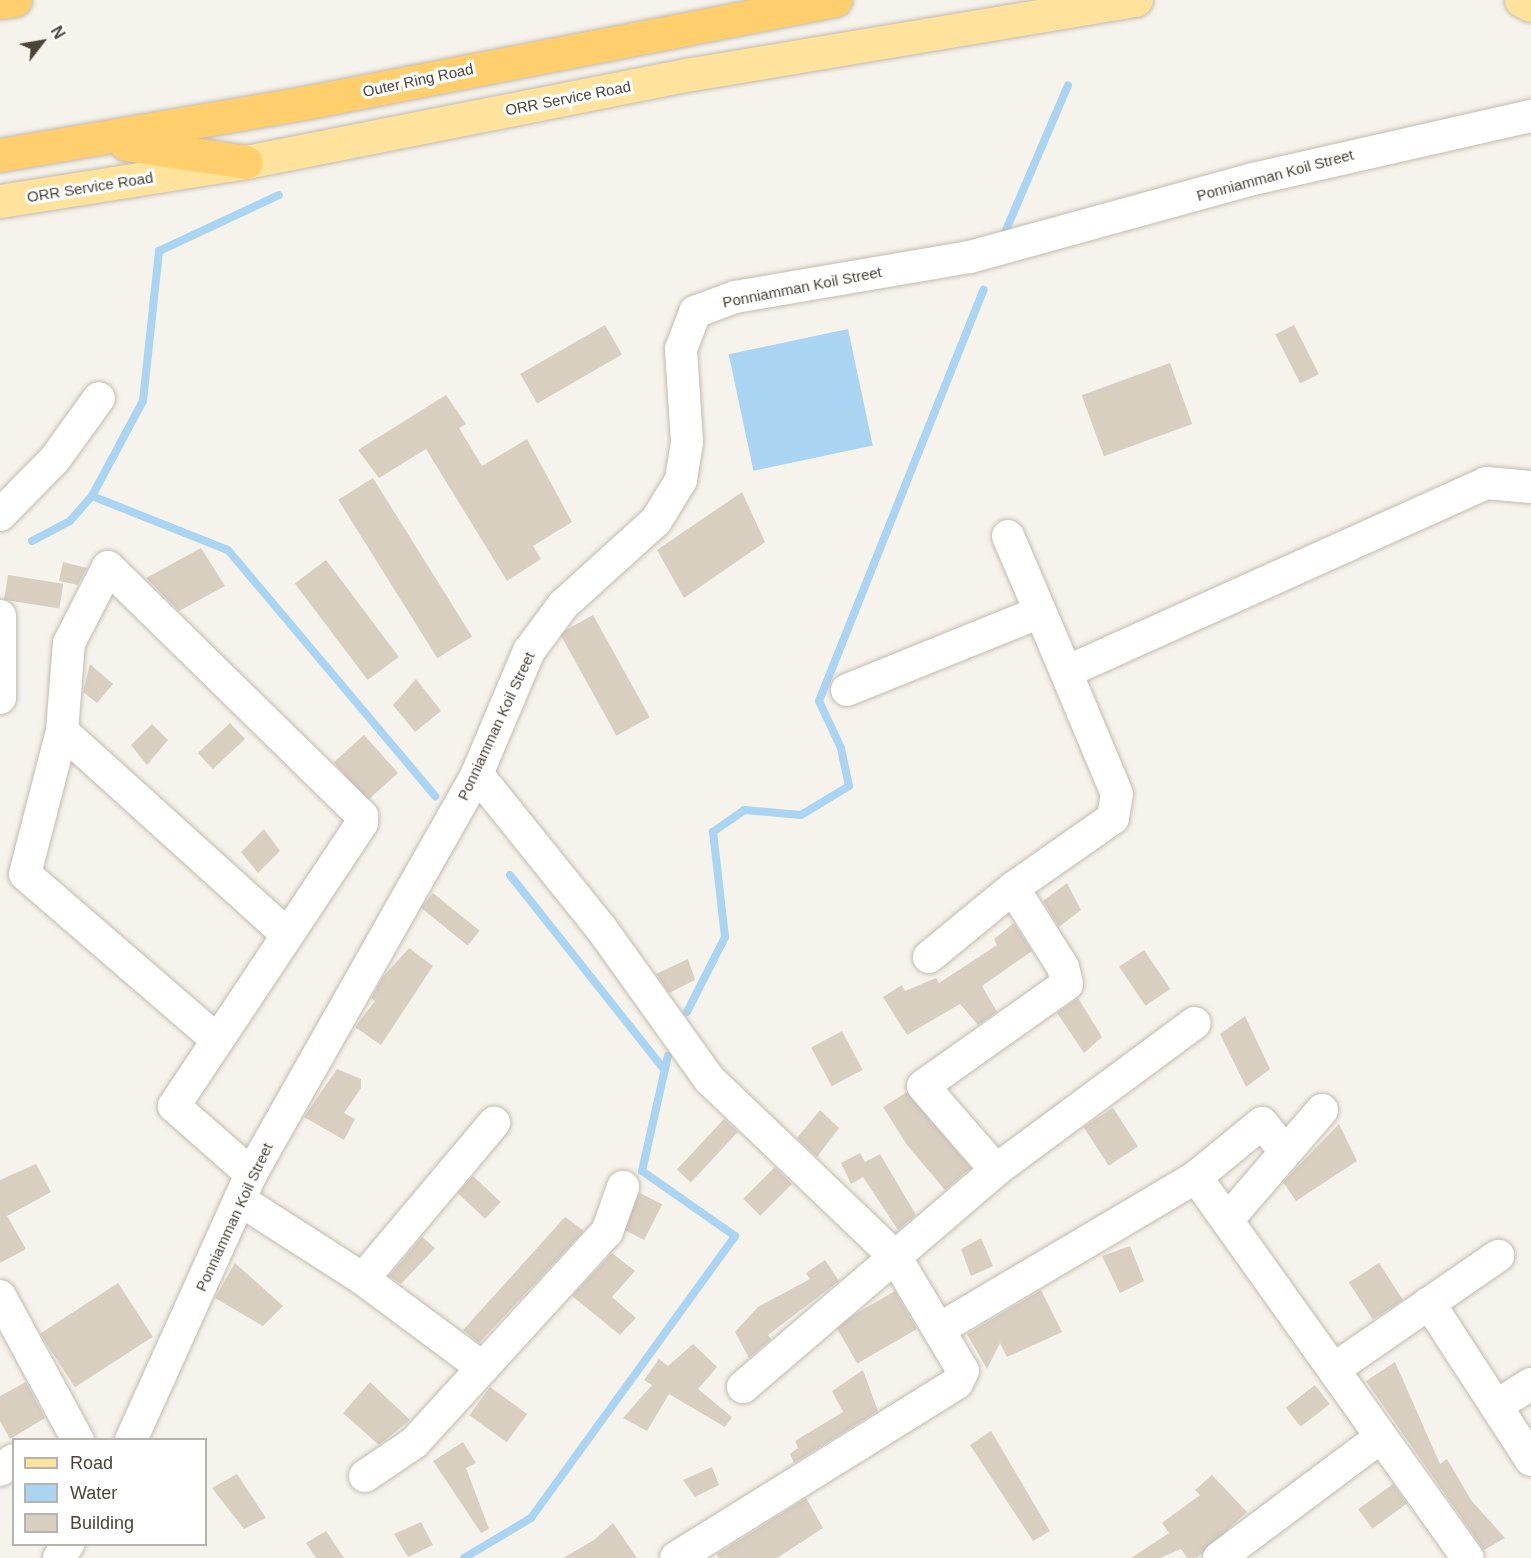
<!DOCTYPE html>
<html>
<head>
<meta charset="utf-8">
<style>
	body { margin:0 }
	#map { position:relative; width:1531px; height:1558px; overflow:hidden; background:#f6f3ec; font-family:Arial,sans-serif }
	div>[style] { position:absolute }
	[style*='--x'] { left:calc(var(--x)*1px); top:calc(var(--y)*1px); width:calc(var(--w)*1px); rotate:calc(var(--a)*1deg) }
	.water>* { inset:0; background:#a9d4f2; transform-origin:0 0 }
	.stream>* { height:8px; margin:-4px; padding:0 4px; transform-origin:4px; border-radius:4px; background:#a9d4f2 }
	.building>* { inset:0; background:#d8cfc1; transform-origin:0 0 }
	.roads { filter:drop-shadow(0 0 2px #c2bbae) drop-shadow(0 0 2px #c2bbae) }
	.street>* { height:32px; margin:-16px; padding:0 16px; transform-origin:16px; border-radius:16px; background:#fff }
	.primary>* { height:33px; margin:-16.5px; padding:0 16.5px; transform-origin:16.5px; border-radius:16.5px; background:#ffe39c }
	.highway>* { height:33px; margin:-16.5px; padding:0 16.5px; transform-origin:16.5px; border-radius:16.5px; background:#ffcf6e }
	span { translate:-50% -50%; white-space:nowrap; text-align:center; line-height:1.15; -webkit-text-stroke:6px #fff; paint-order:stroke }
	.street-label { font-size:15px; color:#4b4439 }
	.legend { position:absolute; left:12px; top:1438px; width:195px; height:108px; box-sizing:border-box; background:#fff; border:2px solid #b7b4b0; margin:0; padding:8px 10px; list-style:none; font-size:18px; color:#4b4439 }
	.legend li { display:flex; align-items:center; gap:12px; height:30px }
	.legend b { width:30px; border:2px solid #b7b4b0 }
	.north { position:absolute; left:12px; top:12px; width:60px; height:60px; -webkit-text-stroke:4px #fff; paint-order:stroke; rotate:59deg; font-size:16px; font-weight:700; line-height:24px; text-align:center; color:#4b4439 }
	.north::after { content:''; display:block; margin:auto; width:21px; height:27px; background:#4b4439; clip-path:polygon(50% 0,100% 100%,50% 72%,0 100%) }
</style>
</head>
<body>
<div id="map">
	<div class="water">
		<i style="left:848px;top:329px;width:119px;height:122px;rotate:78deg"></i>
	</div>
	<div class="stream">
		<i style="--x:1003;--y:237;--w:165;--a:-66.8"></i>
		<i style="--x:92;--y:496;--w:146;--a:21.7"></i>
		<i style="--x:228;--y:550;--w:322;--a:49.9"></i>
		<i style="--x:32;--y:541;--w:43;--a:-27.8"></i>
		<i style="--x:70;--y:521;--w:33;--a:-49"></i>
		<i style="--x:92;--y:496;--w:108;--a:-61.8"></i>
		<i style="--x:143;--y:401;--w:151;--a:-83.9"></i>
		<i style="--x:159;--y:251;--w:132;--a:-25"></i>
		<i style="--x:510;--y:875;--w:248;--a:51.6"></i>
		<i style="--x:687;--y:1012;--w:84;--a:-63.1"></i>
		<i style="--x:725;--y:937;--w:106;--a:-96.5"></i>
		<i style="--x:713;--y:832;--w:38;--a:-35"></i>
		<i style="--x:744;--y:810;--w:57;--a:5"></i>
		<i style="--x:801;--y:815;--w:56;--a:-31.1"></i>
		<i style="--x:849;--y:786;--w:39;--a:-102"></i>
		<i style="--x:841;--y:748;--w:52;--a:-115.1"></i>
		<i style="--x:819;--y:701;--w:443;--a:-68.2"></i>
		<i style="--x:464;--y:1558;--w:78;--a:-30.8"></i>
		<i style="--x:531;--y:1518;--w:348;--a:-54.1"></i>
		<i style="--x:735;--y:1236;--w:113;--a:-145"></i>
		<i style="--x:642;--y:1171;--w:118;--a:-77.3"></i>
	</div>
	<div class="building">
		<i style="left:605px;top:325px;width:34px;height:98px;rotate:60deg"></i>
		<i style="left:1294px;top:325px;width:55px;height:21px;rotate:63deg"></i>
		<i style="left:1170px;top:363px;width:65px;height:94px;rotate:70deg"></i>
		<i style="clip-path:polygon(446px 395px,466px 424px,459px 428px,482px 466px,527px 439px,572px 522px,533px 546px,541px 559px,507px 581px,426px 449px,379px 478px,358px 450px)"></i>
		<i style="left:373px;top:478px;width:187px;height:41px;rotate:58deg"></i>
		<i style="clip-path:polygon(742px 492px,765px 542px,684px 598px,657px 550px)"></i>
		<i style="clip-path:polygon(201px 548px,225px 586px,179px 611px,146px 578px)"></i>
		<i style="left:326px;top:560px;width:121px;height:39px;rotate:53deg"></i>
		<i style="clip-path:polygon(63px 562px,87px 568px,78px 585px,59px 581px)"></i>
		<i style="left:8px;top:575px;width:56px;height:25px;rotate:9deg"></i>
		<i style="left:593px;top:615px;width:117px;height:38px;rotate:61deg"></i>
		<i style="clip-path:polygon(90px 664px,113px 684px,97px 703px,83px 692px)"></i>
		<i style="clip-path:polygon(416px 679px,441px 711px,415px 732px,393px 705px)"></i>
		<i style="left:230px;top:723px;width:22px;height:44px;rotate:47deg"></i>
		<i style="clip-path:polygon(152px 724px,168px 740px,147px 765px,131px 745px)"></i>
		<i style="left:364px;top:735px;width:51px;height:41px;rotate:48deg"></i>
		<i style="clip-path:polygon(264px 829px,280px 851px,258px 873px,241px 852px)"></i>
		<i style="clip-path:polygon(1067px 883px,1081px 910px,1059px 927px,1043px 901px)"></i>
		<i style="left:433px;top:893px;width:60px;height:19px;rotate:39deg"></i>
		<i style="clip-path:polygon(1014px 923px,1032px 951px,982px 986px,997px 1012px,978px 1025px,960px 1004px,907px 1035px,883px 997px,902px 985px,905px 991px,936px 978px,939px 983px,997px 945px,994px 939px)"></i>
		<i style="clip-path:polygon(409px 948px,433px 966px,381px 1045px,355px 1027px,375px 1001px,371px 998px,383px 977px)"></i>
		<i style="left:1144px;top:950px;width:47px;height:30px;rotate:56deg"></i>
		<i style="clip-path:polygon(688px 959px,695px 980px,669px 993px,656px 974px)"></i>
		<i style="clip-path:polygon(1078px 998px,1102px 1037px,1084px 1053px,1057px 1013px)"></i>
		<i style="clip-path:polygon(1245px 1016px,1270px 1069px,1246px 1087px,1220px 1034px)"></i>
		<i style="left:842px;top:1031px;width:44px;height:35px;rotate:62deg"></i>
		<i style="clip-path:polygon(337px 1069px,361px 1079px,361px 1088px,344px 1113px,355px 1119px,344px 1140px,304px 1117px)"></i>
		<i style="clip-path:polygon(907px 1092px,971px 1168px,945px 1190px,907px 1145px,883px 1107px)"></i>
		<i style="left:1113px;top:1108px;width:46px;height:35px;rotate:57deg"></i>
		<i style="clip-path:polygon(820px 1110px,839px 1128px,817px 1157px,797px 1138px)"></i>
		<i style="left:724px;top:1119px;width:19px;height:69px;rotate:43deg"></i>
		<i style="clip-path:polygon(1339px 1124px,1357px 1161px,1296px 1201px,1283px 1182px)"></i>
		<i style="clip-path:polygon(860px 1153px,865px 1162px,880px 1154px,916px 1215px,898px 1230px,863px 1177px,851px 1184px,841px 1163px)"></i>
		<i style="clip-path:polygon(36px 1164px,51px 1192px,7px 1216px,26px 1249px,0 1263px,0 1180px)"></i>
		<i style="left:775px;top:1167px;width:24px;height:45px;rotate:45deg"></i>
		<i style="left:473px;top:1176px;width:38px;height:23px;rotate:43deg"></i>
		<i style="left:640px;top:1193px;width:25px;height:40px;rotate:27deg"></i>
		<i style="clip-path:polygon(565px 1217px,584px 1231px,479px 1343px,463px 1330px)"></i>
		<i style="clip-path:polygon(422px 1237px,435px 1248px,401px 1284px,389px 1276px)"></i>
		<i style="clip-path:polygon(981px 1238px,993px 1266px,971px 1276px,961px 1249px)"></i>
		<i style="clip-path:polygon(1130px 1246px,1144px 1281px,1120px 1293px,1102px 1256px)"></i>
		<i style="clip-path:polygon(612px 1253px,635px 1271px,612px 1297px,636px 1318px,620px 1335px,572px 1296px)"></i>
		<i style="clip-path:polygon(825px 1260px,839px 1281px,768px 1335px,771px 1339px,749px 1358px,735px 1332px,758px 1307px,810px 1279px,806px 1273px)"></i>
		<i style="clip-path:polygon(235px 1263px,283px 1306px,263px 1326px,215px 1298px)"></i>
		<i style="left:1379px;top:1263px;width:44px;height:36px;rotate:57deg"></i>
		<i style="left:118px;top:1283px;width:64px;height:93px;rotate:57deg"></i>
		<i style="clip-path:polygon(1041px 1290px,1062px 1332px,1007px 1357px,1000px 1343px,987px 1369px,967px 1334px)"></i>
		<i style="left:895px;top:1291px;width:44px;height:69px;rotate:60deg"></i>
		<i style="clip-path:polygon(693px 1344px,717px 1367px,698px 1389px,732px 1417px,725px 1427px,669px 1394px,647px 1431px,623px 1418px,652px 1385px,644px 1380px,659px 1359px,668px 1366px)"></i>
		<i style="clip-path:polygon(1395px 1362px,1440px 1464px,1447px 1459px,1471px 1500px,1505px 1538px,1484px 1550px,1366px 1381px)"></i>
		<i style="clip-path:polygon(863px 1370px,878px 1411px,794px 1463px,790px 1454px,798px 1448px,795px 1441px,843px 1412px,832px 1391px)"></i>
		<i style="clip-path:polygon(26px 1382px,45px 1418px,10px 1439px,0 1421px,0 1396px)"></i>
		<i style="clip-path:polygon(370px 1382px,410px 1420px,379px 1445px,343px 1413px)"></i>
		<i style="left:1315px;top:1385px;width:24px;height:37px;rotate:52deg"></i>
		<i style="left:490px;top:1387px;width:46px;height:35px;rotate:36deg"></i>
		<i style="clip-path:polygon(991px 1431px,1050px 1531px,1033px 1541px,970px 1445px)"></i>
		<i style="clip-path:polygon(463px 1442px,476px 1463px,466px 1468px,489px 1529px,481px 1533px,433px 1461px)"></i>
		<i style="clip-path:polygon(712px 1467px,719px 1485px,695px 1497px,683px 1480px)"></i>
		<i style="clip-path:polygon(237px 1474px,266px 1518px,244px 1529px,212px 1488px)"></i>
		<i style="clip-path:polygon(1212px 1475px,1247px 1512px,1197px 1558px,1187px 1558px,1181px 1549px,1160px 1558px,1131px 1558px,1169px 1533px,1162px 1523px,1200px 1495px,1195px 1490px)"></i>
		<i style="left:1393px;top:1484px;width:24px;height:43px;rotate:54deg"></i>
		<i style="clip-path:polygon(806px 1498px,823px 1528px,777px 1558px,719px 1558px,717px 1554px)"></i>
		<i style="clip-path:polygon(421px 1522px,433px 1545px,408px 1557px,394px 1534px)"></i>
		<i style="clip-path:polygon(613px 1523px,637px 1558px,563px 1558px,594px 1540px)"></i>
		<i style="clip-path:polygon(326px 1531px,344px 1558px,316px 1558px,306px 1543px)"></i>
	</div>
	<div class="roads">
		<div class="street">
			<i style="--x:0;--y:515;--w:78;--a:-45.5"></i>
			<i style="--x:55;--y:459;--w:75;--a:-54.2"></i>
			<i style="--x:1008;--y:536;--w:148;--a:66.9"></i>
			<i style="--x:0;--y:616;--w:82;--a:90"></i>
			<i style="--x:847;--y:690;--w:208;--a:-22"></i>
			<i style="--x:62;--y:731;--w:304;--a:42.1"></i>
			<i style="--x:477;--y:774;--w:198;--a:51.2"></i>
			<i style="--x:601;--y:928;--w:186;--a:54.4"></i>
			<i style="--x:709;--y:1079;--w:259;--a:43.7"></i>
			<i style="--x:896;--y:1258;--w:131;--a:59.3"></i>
			<i style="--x:963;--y:1371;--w:13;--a:117"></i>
			<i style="--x:957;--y:1383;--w:331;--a:148.1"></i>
			<i style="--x:929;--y:957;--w:109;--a:-39.4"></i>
			<i style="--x:1013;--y:888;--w:122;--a:-35"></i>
			<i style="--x:1113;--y:818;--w:24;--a:-81"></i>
			<i style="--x:1117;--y:794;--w:132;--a:-112.7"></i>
			<i style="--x:1066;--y:672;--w:461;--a:-24.2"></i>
			<i style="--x:1486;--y:483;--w:45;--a:5.1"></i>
			<i style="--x:216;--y:1039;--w:252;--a:-139.2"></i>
			<i style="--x:25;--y:874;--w:148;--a:-75.5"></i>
			<i style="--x:62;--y:731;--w:88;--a:-85.5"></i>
			<i style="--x:69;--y:643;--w:85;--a:-62.8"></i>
			<i style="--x:108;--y:567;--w:356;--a:44.4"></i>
			<i style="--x:362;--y:816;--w:7;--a:90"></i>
			<i style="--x:362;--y:823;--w:340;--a:123.6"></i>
			<i style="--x:174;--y:1106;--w:103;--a:41.4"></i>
			<i style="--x:996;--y:1170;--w:111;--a:-131"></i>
			<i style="--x:923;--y:1086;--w:176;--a:-35.3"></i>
			<i style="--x:1067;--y:984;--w:17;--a:-103"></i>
			<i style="--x:1063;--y:967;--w:93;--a:-122.3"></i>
			<i style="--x:1196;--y:1177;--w:468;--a:54.5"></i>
			<i style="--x:240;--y:1200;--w:146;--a:32.7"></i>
			<i style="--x:363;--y:1279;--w:149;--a:36.6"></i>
			<i style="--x:1228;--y:1219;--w:144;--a:-49.2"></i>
			<i style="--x:363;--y:1279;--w:204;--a:-50"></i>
			<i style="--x:0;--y:1296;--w:164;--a:61.6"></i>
			<i style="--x:1429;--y:1303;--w:187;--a:57"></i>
			<i style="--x:941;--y:1328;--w:296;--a:-30.6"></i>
			<i style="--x:1196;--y:1177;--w:85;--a:-39.3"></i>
			<i style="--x:1262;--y:1123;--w:36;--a:51"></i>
			<i style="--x:1337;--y:1367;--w:196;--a:-34.6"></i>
			<i style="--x:743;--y:1387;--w:333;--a:-40.6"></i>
			<i style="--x:996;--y:1170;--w:247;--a:-36.5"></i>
			<i style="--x:1496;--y:1406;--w:41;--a:-32.2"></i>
			<i style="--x:131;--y:1440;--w:292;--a:-65.7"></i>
			<i style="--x:251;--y:1174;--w:459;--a:-60.5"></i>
			<i style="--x:477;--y:774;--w:134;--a:-67.1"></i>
			<i style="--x:529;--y:651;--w:57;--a:-53.5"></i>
			<i style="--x:563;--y:605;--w:125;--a:-42.1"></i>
			<i style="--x:656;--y:521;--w:48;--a:-58.6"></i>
			<i style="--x:681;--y:480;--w:38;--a:-81"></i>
			<i style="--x:687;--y:442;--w:93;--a:-93.7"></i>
			<i style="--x:681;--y:349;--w:40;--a:-69"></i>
			<i style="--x:695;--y:312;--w:43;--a:-20.6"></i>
			<i style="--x:735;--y:297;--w:238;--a:-9.7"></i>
			<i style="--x:970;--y:257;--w:294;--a:-15.4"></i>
			<i style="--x:1253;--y:179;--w:285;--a:-12.8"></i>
			<i style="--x:0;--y:1470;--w:17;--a:-36"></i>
			<i style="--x:365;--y:1476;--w:59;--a:-34"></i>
			<i style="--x:414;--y:1443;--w:286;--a:-47.6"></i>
			<i style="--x:607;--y:1232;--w:48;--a:-70.4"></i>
			<i style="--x:59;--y:1558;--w:17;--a:-57"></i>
			<i style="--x:1219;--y:1558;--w:202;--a:-36.8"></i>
		</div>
		<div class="primary">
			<i style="--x:1521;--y:0;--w:11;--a:27"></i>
			<i style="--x:0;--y:201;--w:249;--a:-9"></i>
			<i style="--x:246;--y:162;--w:455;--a:-11.2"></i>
			<i style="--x:692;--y:74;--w:450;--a:-9.5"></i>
		</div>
		<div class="highway">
			<i style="--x:0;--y:2;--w:15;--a:-8"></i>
			<i style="--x:126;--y:144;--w:121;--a:8.5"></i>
			<i style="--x:0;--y:155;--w:314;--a:-9.7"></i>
			<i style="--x:309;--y:102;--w:536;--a:-10.97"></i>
		</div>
	</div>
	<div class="street-label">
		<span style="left:418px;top:80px;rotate:-12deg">Outer Ring Road</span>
		<span style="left:568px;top:98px;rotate:-11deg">ORR Service Road</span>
		<span style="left:1275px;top:175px;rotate:-15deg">Ponniamman Koil Street</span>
		<span style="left:90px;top:187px;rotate:-9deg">ORR Service Road</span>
		<span style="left:802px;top:287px;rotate:-11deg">Ponniamman Koil Street</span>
		<span style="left:496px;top:726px;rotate:-65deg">Ponniamman Koil Street</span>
		<span style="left:234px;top:1217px;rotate:-65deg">Ponniamman Koil Street</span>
	</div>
	<ul class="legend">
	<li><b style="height:8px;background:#ffe39c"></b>Road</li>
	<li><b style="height:16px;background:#a9d4f2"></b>Water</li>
	<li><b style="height:16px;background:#d8cfc1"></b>Building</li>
	</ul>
	<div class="north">N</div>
</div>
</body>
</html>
